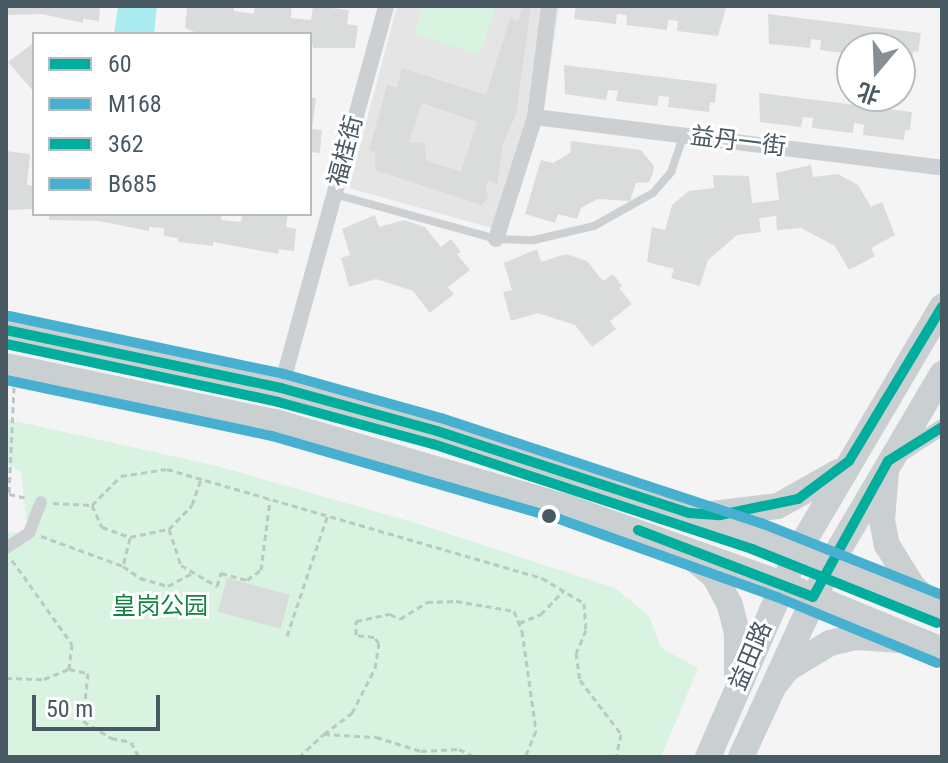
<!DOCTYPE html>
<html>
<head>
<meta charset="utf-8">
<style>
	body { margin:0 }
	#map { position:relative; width:948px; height:763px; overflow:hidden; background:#f4f4f4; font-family:"Roboto Condensed","Noto Sans SC",sans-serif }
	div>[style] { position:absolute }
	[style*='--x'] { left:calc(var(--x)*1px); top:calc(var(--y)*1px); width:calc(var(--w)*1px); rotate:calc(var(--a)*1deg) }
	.education>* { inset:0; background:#e5e5e6 }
	.green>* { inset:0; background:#d8f3df }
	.water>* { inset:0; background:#abecf3 }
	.building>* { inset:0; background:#dadcdc; transform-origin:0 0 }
	.path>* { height:3px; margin-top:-1.5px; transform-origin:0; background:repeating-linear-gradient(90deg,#bbc8c3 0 6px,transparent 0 10px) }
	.service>* { height:8px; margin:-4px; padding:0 4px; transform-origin:4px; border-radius:4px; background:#cdd0d3 }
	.pedestrian>* { height:12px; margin:-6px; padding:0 6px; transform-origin:6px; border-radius:6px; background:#cdd0d3 }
	.minor>* { height:16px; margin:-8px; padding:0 8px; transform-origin:8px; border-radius:8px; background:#cdd0d3 }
	.primary>* { height:26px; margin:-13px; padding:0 13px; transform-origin:13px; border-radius:13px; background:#cacfd1 }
	.bus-1>* { height:10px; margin:-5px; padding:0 5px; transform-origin:5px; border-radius:5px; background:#01ad9c }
	.bus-2>* { height:10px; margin:-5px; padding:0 5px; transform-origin:5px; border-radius:5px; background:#47afd0 }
	.bus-3>* { height:10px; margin:-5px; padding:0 5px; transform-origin:5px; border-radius:5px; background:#01ad9c }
	.bus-4>* { height:10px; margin:-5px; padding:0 5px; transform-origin:5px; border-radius:5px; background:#47afd0 }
	.dots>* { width:22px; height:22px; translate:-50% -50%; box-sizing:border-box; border:4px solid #fff; border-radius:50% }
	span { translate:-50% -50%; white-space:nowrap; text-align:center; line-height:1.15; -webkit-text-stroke:6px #fff; paint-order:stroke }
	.street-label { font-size:24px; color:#495962 }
	.park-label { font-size:24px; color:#12853e }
	.frame { position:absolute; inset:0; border:8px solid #495962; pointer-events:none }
	.legend { position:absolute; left:32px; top:32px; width:280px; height:184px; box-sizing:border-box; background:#fff; border:2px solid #b6bdc0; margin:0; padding:10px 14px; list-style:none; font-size:24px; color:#495962 }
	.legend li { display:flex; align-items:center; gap:16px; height:40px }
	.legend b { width:40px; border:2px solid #b6bdc0 }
	.north { position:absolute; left:836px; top:32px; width:80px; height:80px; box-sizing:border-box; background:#fff; border:2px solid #b6bdc0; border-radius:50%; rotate:199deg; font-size:22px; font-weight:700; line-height:32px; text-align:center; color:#495962 }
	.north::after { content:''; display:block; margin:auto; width:28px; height:36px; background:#858f95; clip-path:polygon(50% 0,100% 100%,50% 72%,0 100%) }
	.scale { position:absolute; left:32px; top:695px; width:128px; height:36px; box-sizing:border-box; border:4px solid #495962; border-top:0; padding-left:10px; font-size:24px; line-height:28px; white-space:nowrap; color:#495962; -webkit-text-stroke:6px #fff; paint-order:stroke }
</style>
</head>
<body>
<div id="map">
	<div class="education">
		<i style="clip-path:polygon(397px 6px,559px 6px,544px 108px,506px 232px,349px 188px)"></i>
	</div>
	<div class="green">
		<i style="clip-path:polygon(423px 6px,496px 6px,480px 55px,414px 34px)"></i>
		<i style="clip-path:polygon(6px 419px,217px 466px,412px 522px,615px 588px,649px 616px,661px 648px,698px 668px,661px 757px,6px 757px,6px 533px,28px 532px,21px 472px,6px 463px)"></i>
	</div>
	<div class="water">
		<i style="clip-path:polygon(118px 6px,157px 6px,154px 34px,114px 34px)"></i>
	</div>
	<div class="building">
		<i style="clip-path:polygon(6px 6px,100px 6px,99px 21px,83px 19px,83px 23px,42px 14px,6px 15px)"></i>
		<i style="clip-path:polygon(187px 6px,234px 6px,234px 11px,254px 14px,255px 6px,292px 6px,291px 18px,311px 20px,313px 6px,349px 10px,347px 24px,358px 26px,355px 48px,313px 48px,310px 34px,199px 34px,185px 28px)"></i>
		<i style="clip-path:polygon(evenodd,523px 6px,531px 6px,516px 115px,503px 143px,497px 184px,488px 181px,486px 187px,488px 198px,481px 205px,375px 170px,375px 152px,369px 150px,387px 85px,397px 87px,402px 68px,486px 95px,510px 18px,518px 21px,523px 6px,422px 103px,477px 122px,461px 171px,426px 161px,425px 144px,409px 142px,422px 103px)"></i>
		<i style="clip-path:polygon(576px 6px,708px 6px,726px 8px,718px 36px,677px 31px,678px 21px,668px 20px,667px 30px,626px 25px,627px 15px,617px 14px,616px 24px,574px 19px)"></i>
		<i style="clip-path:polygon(768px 14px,921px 33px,918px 52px,913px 51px,912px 61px,900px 60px,900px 48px,862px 45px,852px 48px,852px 54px,820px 50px,821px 40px,811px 39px,810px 48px,769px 44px)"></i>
		<i style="clip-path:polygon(32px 44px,34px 47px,34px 92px,8px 62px)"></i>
		<i style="clip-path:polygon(564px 65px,717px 84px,715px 103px,710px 102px,709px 112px,668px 107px,669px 97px,659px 96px,657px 106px,616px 101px,618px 91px,608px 90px,606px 100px,565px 94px)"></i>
		<i style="clip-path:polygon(759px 93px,912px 112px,910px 130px,905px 130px,904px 140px,863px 135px,864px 125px,854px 123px,853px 133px,812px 128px,813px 118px,803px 117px,801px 127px,760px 122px)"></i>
		<i style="clip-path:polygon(310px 97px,316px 98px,312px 129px,322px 130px,320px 153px,310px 152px)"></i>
		<i style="clip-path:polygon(571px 141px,641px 150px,654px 166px,653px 173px,649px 182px,636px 183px,630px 201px,598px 199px,581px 208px,577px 219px,558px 214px,555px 223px,525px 214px,541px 160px,553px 163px,570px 153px)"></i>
		<i style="clip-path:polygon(6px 151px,30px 154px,27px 185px,34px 186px,34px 209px,6px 210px)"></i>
		<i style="clip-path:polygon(811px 165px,813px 177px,838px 174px,858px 185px,871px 207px,882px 202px,895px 235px,871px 248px,875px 256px,849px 270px,835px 246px,801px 228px,777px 230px,776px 216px,759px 218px,761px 232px,737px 235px,708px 260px,700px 286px,671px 278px,674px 269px,647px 262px,652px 227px,665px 230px,672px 205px,689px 191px,714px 188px,713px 175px,749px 176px,752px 203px,779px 200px,776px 173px)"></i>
		<i style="clip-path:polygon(49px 214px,222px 214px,221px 220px,241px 222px,242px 214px,288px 214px,286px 227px,296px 229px,294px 251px,279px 249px,278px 254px,213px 242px,213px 246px,178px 242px,178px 238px,164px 236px,164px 228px,149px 227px,149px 231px,99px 221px,49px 220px)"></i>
		<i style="clip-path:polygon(375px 215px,379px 227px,404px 220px,425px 227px,441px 247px,451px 239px,461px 252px,457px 254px,470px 270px,448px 287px,454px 294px,430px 313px,413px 291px,376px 279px,349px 287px,341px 258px,350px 255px,342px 229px)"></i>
		<i style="clip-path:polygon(537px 249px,541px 262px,566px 254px,587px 261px,603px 281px,613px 274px,622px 286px,619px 288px,632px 304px,610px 321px,616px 329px,592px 347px,575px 325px,538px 313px,511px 321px,503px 292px,512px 290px,504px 263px)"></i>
		<i style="left:227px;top:578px;width:65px;height:35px;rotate:15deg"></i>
	</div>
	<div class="path">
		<i style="--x:14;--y:387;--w:107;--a:92.7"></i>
		<i style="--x:9;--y:494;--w:17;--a:13"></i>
		<i style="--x:53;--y:503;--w:39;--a:3"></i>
		<i style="--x:92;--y:505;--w:41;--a:-45"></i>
		<i style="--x:121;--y:476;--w:47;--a:-8.7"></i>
		<i style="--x:167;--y:469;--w:391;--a:16.2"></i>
		<i style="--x:542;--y:578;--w:49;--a:30.8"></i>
		<i style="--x:584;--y:603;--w:27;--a:86"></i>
		<i style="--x:586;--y:630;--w:25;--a:113"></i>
		<i style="--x:576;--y:653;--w:27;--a:82"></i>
		<i style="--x:580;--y:680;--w:68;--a:52.8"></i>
		<i style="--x:621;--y:734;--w:24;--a:102"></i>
		<i style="--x:92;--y:505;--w:24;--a:66"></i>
		<i style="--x:102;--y:527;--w:30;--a:20"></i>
		<i style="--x:130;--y:537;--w:40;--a:-12"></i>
		<i style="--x:169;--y:529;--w:33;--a:-46"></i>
		<i style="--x:192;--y:505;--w:28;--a:-71"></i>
		<i style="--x:169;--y:529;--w:38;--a:72"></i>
		<i style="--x:181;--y:565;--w:42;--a:30.3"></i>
		<i style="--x:217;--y:586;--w:14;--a:-73"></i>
		<i style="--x:221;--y:573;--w:27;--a:15"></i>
		<i style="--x:247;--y:580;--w:17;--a:-36"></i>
		<i style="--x:261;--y:570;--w:71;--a:-82.7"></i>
		<i style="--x:41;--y:536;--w:87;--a:20.1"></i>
		<i style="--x:130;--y:538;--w:29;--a:104"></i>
		<i style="--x:123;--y:566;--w:21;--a:35"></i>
		<i style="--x:140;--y:578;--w:29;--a:16"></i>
		<i style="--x:168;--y:586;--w:30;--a:-28"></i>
		<i style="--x:12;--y:560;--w:103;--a:54.5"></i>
		<i style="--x:72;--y:644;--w:25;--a:97"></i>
		<i style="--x:519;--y:623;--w:24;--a:-22"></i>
		<i style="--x:541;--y:614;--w:32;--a:-46"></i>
		<i style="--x:287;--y:636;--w:126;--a:-71.4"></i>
		<i style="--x:6;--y:678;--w:38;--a:2"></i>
		<i style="--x:44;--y:679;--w:27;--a:-22"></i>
		<i style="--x:69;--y:669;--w:19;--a:12"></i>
		<i style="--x:88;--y:673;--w:48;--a:95.9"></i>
		<i style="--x:83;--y:721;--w:33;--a:31"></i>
		<i style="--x:111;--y:738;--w:20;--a:11"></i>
		<i style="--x:131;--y:742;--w:17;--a:62"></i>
		<i style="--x:324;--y:734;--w:35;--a:-37"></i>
		<i style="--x:352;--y:713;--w:51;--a:-62.9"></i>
		<i style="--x:375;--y:668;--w:25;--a:-81"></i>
		<i style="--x:379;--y:643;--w:8;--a:-130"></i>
		<i style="--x:374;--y:637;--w:18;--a:-174"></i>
		<i style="--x:356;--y:635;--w:14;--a:-90"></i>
		<i style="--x:356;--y:621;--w:35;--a:-12"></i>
		<i style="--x:390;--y:614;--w:11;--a:27"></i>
		<i style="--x:400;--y:619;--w:32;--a:-32"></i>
		<i style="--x:427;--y:602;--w:29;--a:-2"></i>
		<i style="--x:456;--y:601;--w:59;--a:9.8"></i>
		<i style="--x:514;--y:611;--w:22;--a:68"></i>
		<i style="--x:522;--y:631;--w:101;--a:82"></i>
		<i style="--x:536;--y:731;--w:28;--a:113"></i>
		<i style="--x:299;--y:757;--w:34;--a:-43"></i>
		<i style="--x:324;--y:734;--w:52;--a:3.3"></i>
		<i style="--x:376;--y:737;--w:47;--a:17.3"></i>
		<i style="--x:421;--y:751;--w:38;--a:-3"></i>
		<i style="--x:459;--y:749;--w:18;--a:27"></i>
	</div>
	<div class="service">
		<i style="--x:334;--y:194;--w:168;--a:15.5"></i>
		<i style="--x:496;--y:239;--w:38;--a:2"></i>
		<i style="--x:534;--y:240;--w:62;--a:-13.1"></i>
		<i style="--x:594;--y:226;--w:68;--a:-29.2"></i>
		<i style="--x:653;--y:193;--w:28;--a:-49"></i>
		<i style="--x:671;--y:172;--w:39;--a:-71"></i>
	</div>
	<div class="pedestrian">
		<i style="--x:6;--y:548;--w:27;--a:-33"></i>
		<i style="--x:29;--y:533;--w:33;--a:-69"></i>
	</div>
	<div class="minor">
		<i style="--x:535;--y:117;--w:410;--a:7.1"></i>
		<i style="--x:496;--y:239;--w:128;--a:-72.3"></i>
		<i style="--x:535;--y:117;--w:112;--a:-82.8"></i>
		<i style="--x:281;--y:388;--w:396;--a:-74.6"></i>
		<i style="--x:896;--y:457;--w:55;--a:-33.1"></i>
	</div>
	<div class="primary">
		<i style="--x:6;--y:330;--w:281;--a:11.9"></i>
		<i style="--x:281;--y:388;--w:162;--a:15.4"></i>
		<i style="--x:437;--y:431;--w:337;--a:18.2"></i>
		<i style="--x:757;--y:536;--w:199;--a:21.8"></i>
		<i style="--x:6;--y:366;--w:275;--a:11.8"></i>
		<i style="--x:275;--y:422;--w:300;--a:16.3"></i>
		<i style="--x:563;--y:506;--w:232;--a:19.6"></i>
		<i style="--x:782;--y:584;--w:173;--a:22.4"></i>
		<i style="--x:886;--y:471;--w:49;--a:94.7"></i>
		<i style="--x:882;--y:520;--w:25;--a:79"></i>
		<i style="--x:887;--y:545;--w:49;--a:58.2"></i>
		<i style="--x:913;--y:587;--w:21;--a:41"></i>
		<i style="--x:712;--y:514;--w:66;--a:-6.9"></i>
		<i style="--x:778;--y:506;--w:69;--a:-29.5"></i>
		<i style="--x:688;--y:554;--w:35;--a:40"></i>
		<i style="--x:715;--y:577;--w:32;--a:62"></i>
		<i style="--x:730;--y:605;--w:29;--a:76"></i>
		<i style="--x:737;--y:633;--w:41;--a:90"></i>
		<i style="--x:777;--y:682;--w:16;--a:-52"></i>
		<i style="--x:787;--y:669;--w:50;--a:-31.2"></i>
		<i style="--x:830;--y:643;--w:28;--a:-13"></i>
		<i style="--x:857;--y:637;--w:43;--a:4"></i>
		<i style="--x:708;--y:757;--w:223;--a:-66.4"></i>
		<i style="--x:797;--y:553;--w:286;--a:-59.5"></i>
		<i style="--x:741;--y:757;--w:210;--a:-65.3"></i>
		<i style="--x:829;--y:566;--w:223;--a:-59.5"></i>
	</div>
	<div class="bus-1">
		<i style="--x:6;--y:330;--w:281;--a:11.9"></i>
		<i style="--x:281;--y:388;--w:162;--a:15.4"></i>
		<i style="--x:437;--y:431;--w:265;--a:18"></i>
		<i style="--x:689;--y:513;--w:31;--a:4"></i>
		<i style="--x:720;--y:515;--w:80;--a:-11.6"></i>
		<i style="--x:798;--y:499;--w:64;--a:-36.7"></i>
		<i style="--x:849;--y:461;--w:180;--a:-58.9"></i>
		<i style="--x:638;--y:530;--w:187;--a:20.9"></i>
		<i style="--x:813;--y:597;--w:155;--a:-61.1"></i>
		<i style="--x:888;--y:461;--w:64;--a:-32.2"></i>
	</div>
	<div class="bus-2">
		<i style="--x:6;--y:380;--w:272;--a:11.9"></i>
		<i style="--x:272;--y:436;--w:299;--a:16.1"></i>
		<i style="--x:559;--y:519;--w:232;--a:19.7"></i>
		<i style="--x:777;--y:597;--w:173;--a:22.4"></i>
	</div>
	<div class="bus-3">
		<i style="--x:6;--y:344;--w:278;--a:12"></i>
		<i style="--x:278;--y:402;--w:161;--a:15.2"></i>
		<i style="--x:433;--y:444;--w:336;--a:18.2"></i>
		<i style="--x:752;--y:549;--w:199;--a:21.8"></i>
	</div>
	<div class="bus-4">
		<i style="--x:9;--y:316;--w:281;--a:11.9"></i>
		<i style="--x:284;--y:374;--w:163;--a:15.7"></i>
		<i style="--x:441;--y:418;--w:337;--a:18.2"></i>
		<i style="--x:761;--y:523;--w:195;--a:21.7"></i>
	</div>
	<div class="dots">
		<i style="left:549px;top:516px;background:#495962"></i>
	</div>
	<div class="street-label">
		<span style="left:738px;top:142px;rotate:7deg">益丹一街</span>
		<span style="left:346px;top:151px;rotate:-75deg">福桂街</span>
		<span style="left:751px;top:656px;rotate:-67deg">益田路</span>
	</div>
	<div class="park-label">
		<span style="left:160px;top:607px">皇岗公园</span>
	</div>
	<div class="frame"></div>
	<ul class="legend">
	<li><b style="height:10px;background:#01ad9c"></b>60</li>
	<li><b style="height:10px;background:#47afd0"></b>M168</li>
	<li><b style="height:10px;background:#01ad9c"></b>362</li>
	<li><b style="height:10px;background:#47afd0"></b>B685</li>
	</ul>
	<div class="north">北</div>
	<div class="scale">50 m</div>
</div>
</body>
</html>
